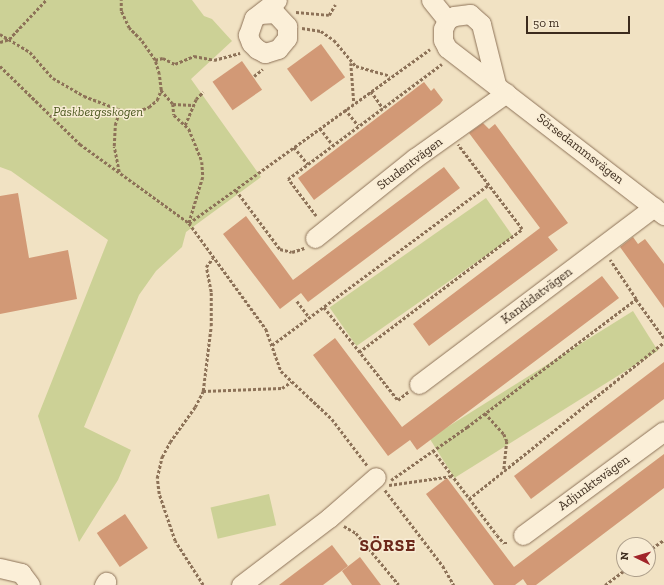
<!DOCTYPE html>
<html>
<head>
<meta charset="utf-8">
<style>
	body { margin:0 }
	#map { position:relative; width:664px; height:585px; overflow:hidden; background:#f1e2c3; font-family:"Zilla Slab",serif }
	div>[style] { position:absolute }
	[style*='--x'] { left:calc(var(--x)*1px); top:calc(var(--y)*1px); width:calc(var(--w)*1px); rotate:calc(var(--a)*1deg) }
	.green>* { inset:0; background:#ccd196; transform-origin:0 0 }
	.building>* { inset:0; background:#d29976; transform-origin:0 0 }
	.path>* { height:2.5px; margin-top:-1.25px; transform-origin:0; background:repeating-linear-gradient(90deg,#8d7258 0 3px,transparent 0 5px) }
	.roads { filter:drop-shadow(0 0 1px #8d7258) drop-shadow(0 0 1px #8d7258) }
	.minor>* { height:19px; margin:-9.5px; padding:0 9.5px; transform-origin:9.5px; border-radius:9.5px; background:#fbefd8 }
	span { translate:-50% -50%; white-space:nowrap; text-align:center; line-height:1.15; -webkit-text-stroke:3px #f8ecd4; paint-order:stroke }
	.park-label { font-size:13px; color:#4e5a22; font-style:italic }
	.street-label { font-size:13px; color:#3c2b1d }
	.district-label { font-size:17px; color:#6c281a; font-weight:700; letter-spacing:1px }
	.north { position:absolute; left:616px; top:537px; width:40px; height:40px; box-sizing:border-box; background:#f8ecd4; border:1px solid #ad9f8b; border-radius:50%; rotate:275deg; font-size:11px; font-weight:700; line-height:16px; text-align:center; color:#3c2b1d }
	.north::after { content:''; display:block; margin:auto; width:14px; height:18px; background:#a12429; clip-path:polygon(50% 0,100% 100%,50% 72%,0 100%) }
	.scale { position:absolute; left:526px; top:16px; width:104px; height:18px; box-sizing:border-box; border:2px solid #3c2b1d; border-top:0; padding-left:5px; font-size:12px; line-height:14px; white-space:nowrap; color:#3c2b1d; -webkit-text-stroke:3px #f8ecd4; paint-order:stroke }
</style>
</head>
<body>
<div id="map">
	<div class="green">
		<i style="clip-path:polygon(0 0,192px 0,204px 16px,212px 19px,232px 41px,191px 79px,261px 177px,186px 232px,182px 247px,156px 271px,139px 295px,84px 427px,131px 450px,118px 480px,79px 542px,38px 416px,108px 240px,11px 171px,0 167px)"></i>
		<i style="left:486px;top:198px;width:47px;height:191px;rotate:55deg"></i>
		<i style="left:633px;top:311px;width:47px;height:240px;rotate:58deg"></i>
		<i style="left:269px;top:494px;width:32px;height:60px;rotate:77deg"></i>
	</div>
	<div class="building">
		<i style="left:321px;top:44px;width:41px;height:42px;rotate:54deg"></i>
		<i style="left:242px;top:61px;width:35px;height:36px;rotate:55deg"></i>
		<i style="clip-path:polygon(424px 82px,431px 91px,434px 88px,443px 100px,440px 104px,314px 200px,298px 178px)"></i>
		<i style="clip-path:polygon(483px 123px,489px 129px,495px 124px,568px 223px,548px 237px,558px 250px,429px 346px,413px 324px,540px 228px,469px 133px)"></i>
		<i style="clip-path:polygon(444px 167px,460px 188px,308px 302px,301px 293px,280px 309px,223px 234px,246px 216px,293px 280px)"></i>
		<i style="clip-path:polygon(18px 193px,29px 258px,68px 250px,77px 299px,0 314px,0 196px)"></i>
		<i style="clip-path:polygon(633px 237px,638px 244px,645px 239px,664px 264px,664px 308px,620px 247px)"></i>
		<i style="clip-path:polygon(602px 276px,619px 298px,417px 450px,410px 440px,388px 456px,313px 355px,335px 338px,402px 427px)"></i>
		<i style="clip-path:polygon(664px 362px,664px 399px,531px 499px,514px 476px)"></i>
		<i style="clip-path:polygon(664px 454px,664px 488px,536px 585px,527px 585px,523px 579px,515px 585px,494px 585px,426px 494px,447px 478px,514px 567px)"></i>
		<i style="left:125px;top:514px;width:41px;height:34px;rotate:56deg"></i>
		<i style="clip-path:polygon(332px 545px,348px 566px,323px 585px,279px 585px)"></i>
		<i style="clip-path:polygon(360px 557px,381px 585px,352px 585px,342px 571px)"></i>
	</div>
	<div class="path">
		<i style="--x:296;--y:12;--w:33;--a:5"></i>
		<i style="--x:329;--y:15;--w:12;--a:-59"></i>
		<i style="--x:302;--y:28;--w:19;--a:9"></i>
		<i style="--x:321;--y:31;--w:16;--a:35"></i>
		<i style="--x:334;--y:40;--w:34;--a:50"></i>
		<i style="--x:356;--y:66;--w:35;--a:16"></i>
		<i style="--x:0;--y:34;--w:35;--a:31"></i>
		<i style="--x:30;--y:52;--w:35;--a:49"></i>
		<i style="--x:53;--y:78;--w:36;--a:30"></i>
		<i style="--x:84;--y:96;--w:39;--a:21"></i>
		<i style="--x:120;--y:110;--w:18;--a:3"></i>
		<i style="--x:138;--y:111;--w:12;--a:-20"></i>
		<i style="--x:149;--y:107;--w:11;--a:-41"></i>
		<i style="--x:157;--y:100;--w:11;--a:-68"></i>
		<i style="--x:161;--y:90;--w:16;--a:-97"></i>
		<i style="--x:159;--y:74;--w:15;--a:-106"></i>
		<i style="--x:155;--y:60;--w:24;--a:-125"></i>
		<i style="--x:141;--y:40;--w:17;--a:-135"></i>
		<i style="--x:129;--y:28;--w:19;--a:-115"></i>
		<i style="--x:121;--y:11;--w:11;--a:-90"></i>
		<i style="--x:0;--y:42;--w:9;--a:-18"></i>
		<i style="--x:9;--y:39;--w:54;--a:-46.5"></i>
		<i style="--x:155;--y:60;--w:8;--a:-14"></i>
		<i style="--x:163;--y:58;--w:13;--a:27"></i>
		<i style="--x:175;--y:64;--w:21;--a:-23"></i>
		<i style="--x:194;--y:56;--w:20;--a:11"></i>
		<i style="--x:214;--y:60;--w:27;--a:-15"></i>
		<i style="--x:351;--y:63;--w:40;--a:85.7"></i>
		<i style="--x:0;--y:66;--w:112;--a:44.3"></i>
		<i style="--x:80;--y:144;--w:135;--a:35.9"></i>
		<i style="--x:189;--y:223;--w:131;--a:54"></i>
		<i style="--x:266;--y:329;--w:45;--a:70.3"></i>
		<i style="--x:281;--y:371;--w:70;--a:43.3"></i>
		<i style="--x:332;--y:419;--w:58;--a:52.7"></i>
		<i style="--x:254;--y:76;--w:11;--a:-38"></i>
		<i style="--x:161;--y:90;--w:18;--a:49"></i>
		<i style="--x:173;--y:104;--w:20;--a:3"></i>
		<i style="--x:371;--y:91;--w:21;--a:55"></i>
		<i style="--x:173;--y:104;--w:11;--a:85"></i>
		<i style="--x:174;--y:115;--w:21;--a:43"></i>
		<i style="--x:189;--y:129;--w:35;--a:68"></i>
		<i style="--x:202;--y:162;--w:15;--a:86"></i>
		<i style="--x:203;--y:177;--w:48;--a:106.9"></i>
		<i style="--x:345;--y:109;--w:21;--a:51"></i>
		<i style="--x:185;--y:125;--w:28;--a:-67"></i>
		<i style="--x:196;--y:99;--w:10;--a:-45"></i>
		<i style="--x:320;--y:128;--w:21;--a:53"></i>
		<i style="--x:294;--y:147;--w:22;--a:51"></i>
		<i style="--x:119;--y:172;--w:26;--a:-101"></i>
		<i style="--x:114;--y:146;--w:21;--a:-87"></i>
		<i style="--x:115;--y:125;--w:16;--a:-72"></i>
		<i style="--x:236;--y:190;--w:74;--a:53.3"></i>
		<i style="--x:280;--y:249;--w:12;--a:14"></i>
		<i style="--x:292;--y:252;--w:13;--a:-18"></i>
		<i style="--x:316;--y:216;--w:46;--a:-127.1"></i>
		<i style="--x:288;--y:179;--w:192;--a:-36.8"></i>
		<i style="--x:189;--y:223;--w:297;--a:-35.8"></i>
		<i style="--x:636;--y:299;--w:48;--a:54.3"></i>
		<i style="--x:297;--y:301;--w:20;--a:53"></i>
		<i style="--x:324;--y:307;--w:119;--a:51.5"></i>
		<i style="--x:398;--y:400;--w:13;--a:-39"></i>
		<i style="--x:272;--y:345;--w:269;--a:-36.5"></i>
		<i style="--x:359;--y:352;--w:204;--a:-37"></i>
		<i style="--x:522;--y:229;--w:106;--a:-127.3"></i>
		<i style="--x:203;--y:391;--w:79;--a:-2.2"></i>
		<i style="--x:282;--y:388;--w:11;--a:-34"></i>
		<i style="--x:485;--y:413;--w:28;--a:48"></i>
		<i style="--x:504;--y:434;--w:8;--a:67"></i>
		<i style="--x:507;--y:441;--w:30;--a:96"></i>
		<i style="--x:433;--y:450;--w:106;--a:53"></i>
		<i style="--x:497;--y:535;--w:11;--a:49"></i>
		<i style="--x:504;--y:543;--w:5;--a:0"></i>
		<i style="--x:391;--y:480;--w:93;--a:-34.9"></i>
		<i style="--x:467;--y:427;--w:212;--a:-37.1"></i>
		<i style="--x:636;--y:299;--w:47;--a:-123.7"></i>
		<i style="--x:389;--y:485;--w:64;--a:-8.1"></i>
		<i style="--x:385;--y:490;--w:96;--a:52.7"></i>
		<i style="--x:443;--y:566;--w:22;--a:60"></i>
		<i style="--x:469;--y:499;--w:250;--a:-38.8"></i>
		<i style="--x:344;--y:526;--w:14;--a:30"></i>
		<i style="--x:356;--y:533;--w:67;--a:50.4"></i>
		<i style="--x:648;--y:551;--w:19;--a:-35"></i>
		<i style="--x:203;--y:585;--w:52;--a:-122.5"></i>
		<i style="--x:175;--y:541;--w:50;--a:-108.8"></i>
		<i style="--x:159;--y:494;--w:16;--a:-97"></i>
		<i style="--x:157;--y:478;--w:22;--a:-77"></i>
		<i style="--x:162;--y:457;--w:17;--a:-62"></i>
		<i style="--x:170;--y:442;--w:43;--a:-54.5"></i>
		<i style="--x:195;--y:407;--w:18;--a:-63"></i>
		<i style="--x:203;--y:391;--w:65;--a:-83"></i>
		<i style="--x:211;--y:326;--w:34;--a:-90"></i>
		<i style="--x:211;--y:292;--w:25;--a:-101"></i>
		<i style="--x:206;--y:267;--w:11;--a:-52"></i>
		<i style="--x:605;--y:585;--w:26;--a:-37"></i>
	</div>
	<div class="roads">
		<div class="minor">
			<i style="--x:431;--y:0;--w:26;--a:51"></i>
			<i style="--x:447;--y:20;--w:10;--a:114"></i>
			<i style="--x:443;--y:29;--w:11;--a:90"></i>
			<i style="--x:443;--y:40;--w:9;--a:63"></i>
			<i style="--x:447;--y:48;--w:274;--a:37.6"></i>
			<i style="--x:260;--y:14;--w:15;--a:-4"></i>
			<i style="--x:275;--y:13;--w:18;--a:47"></i>
			<i style="--x:287;--y:26;--w:12;--a:90"></i>
			<i style="--x:287;--y:38;--w:14;--a:129"></i>
			<i style="--x:278;--y:49;--w:14;--a:163"></i>
			<i style="--x:265;--y:53;--w:9;--a:-153"></i>
			<i style="--x:257;--y:49;--w:8;--a:-135"></i>
			<i style="--x:251;--y:43;--w:9;--a:-111"></i>
			<i style="--x:248;--y:35;--w:18;--a:-71"></i>
			<i style="--x:254;--y:18;--w:29;--a:-38"></i>
			<i style="--x:447;--y:20;--w:8;--a:-30"></i>
			<i style="--x:454;--y:16;--w:16;--a:-7"></i>
			<i style="--x:470;--y:14;--w:15;--a:42"></i>
			<i style="--x:481;--y:24;--w:62;--a:76"></i>
			<i style="--x:315;--y:238;--w:128;--a:-38.7"></i>
			<i style="--x:415;--y:158;--w:112;--a:-35.5"></i>
			<i style="--x:419;--y:384;--w:294;--a:-37"></i>
			<i style="--x:523;--y:535;--w:175;--a:-36.4"></i>
			<i style="--x:0;--y:568;--w:22;--a:13"></i>
			<i style="--x:21;--y:573;--w:15;--a:53"></i>
			<i style="--x:104;--y:585;--w:4;--a:-56"></i>
			<i style="--x:241;--y:585;--w:111;--a:-37.3"></i>
			<i style="--x:329;--y:518;--w:62;--a:-41.1"></i>
		</div>
	</div>
	<div class="park-label">
		<span style="left:98px;top:112px">Påskbergsskogen</span>
	</div>
	<div class="street-label">
		<span style="left:580px;top:149px;rotate:38deg">Sörsedammsvägen</span>
		<span style="left:410px;top:164px;rotate:-37deg">Studentvägen</span>
		<span style="left:537px;top:296px;rotate:-37deg">Kandidatvägen</span>
		<span style="left:594px;top:483px;rotate:-36deg">Adjunktsvägen</span>
	</div>
	<div class="district-label">
		<span style="left:388px;top:546px">SÖRSE</span>
	</div>
	<div class="north">N</div>
	<div class="scale">50 m</div>
</div>
</body>
</html>
